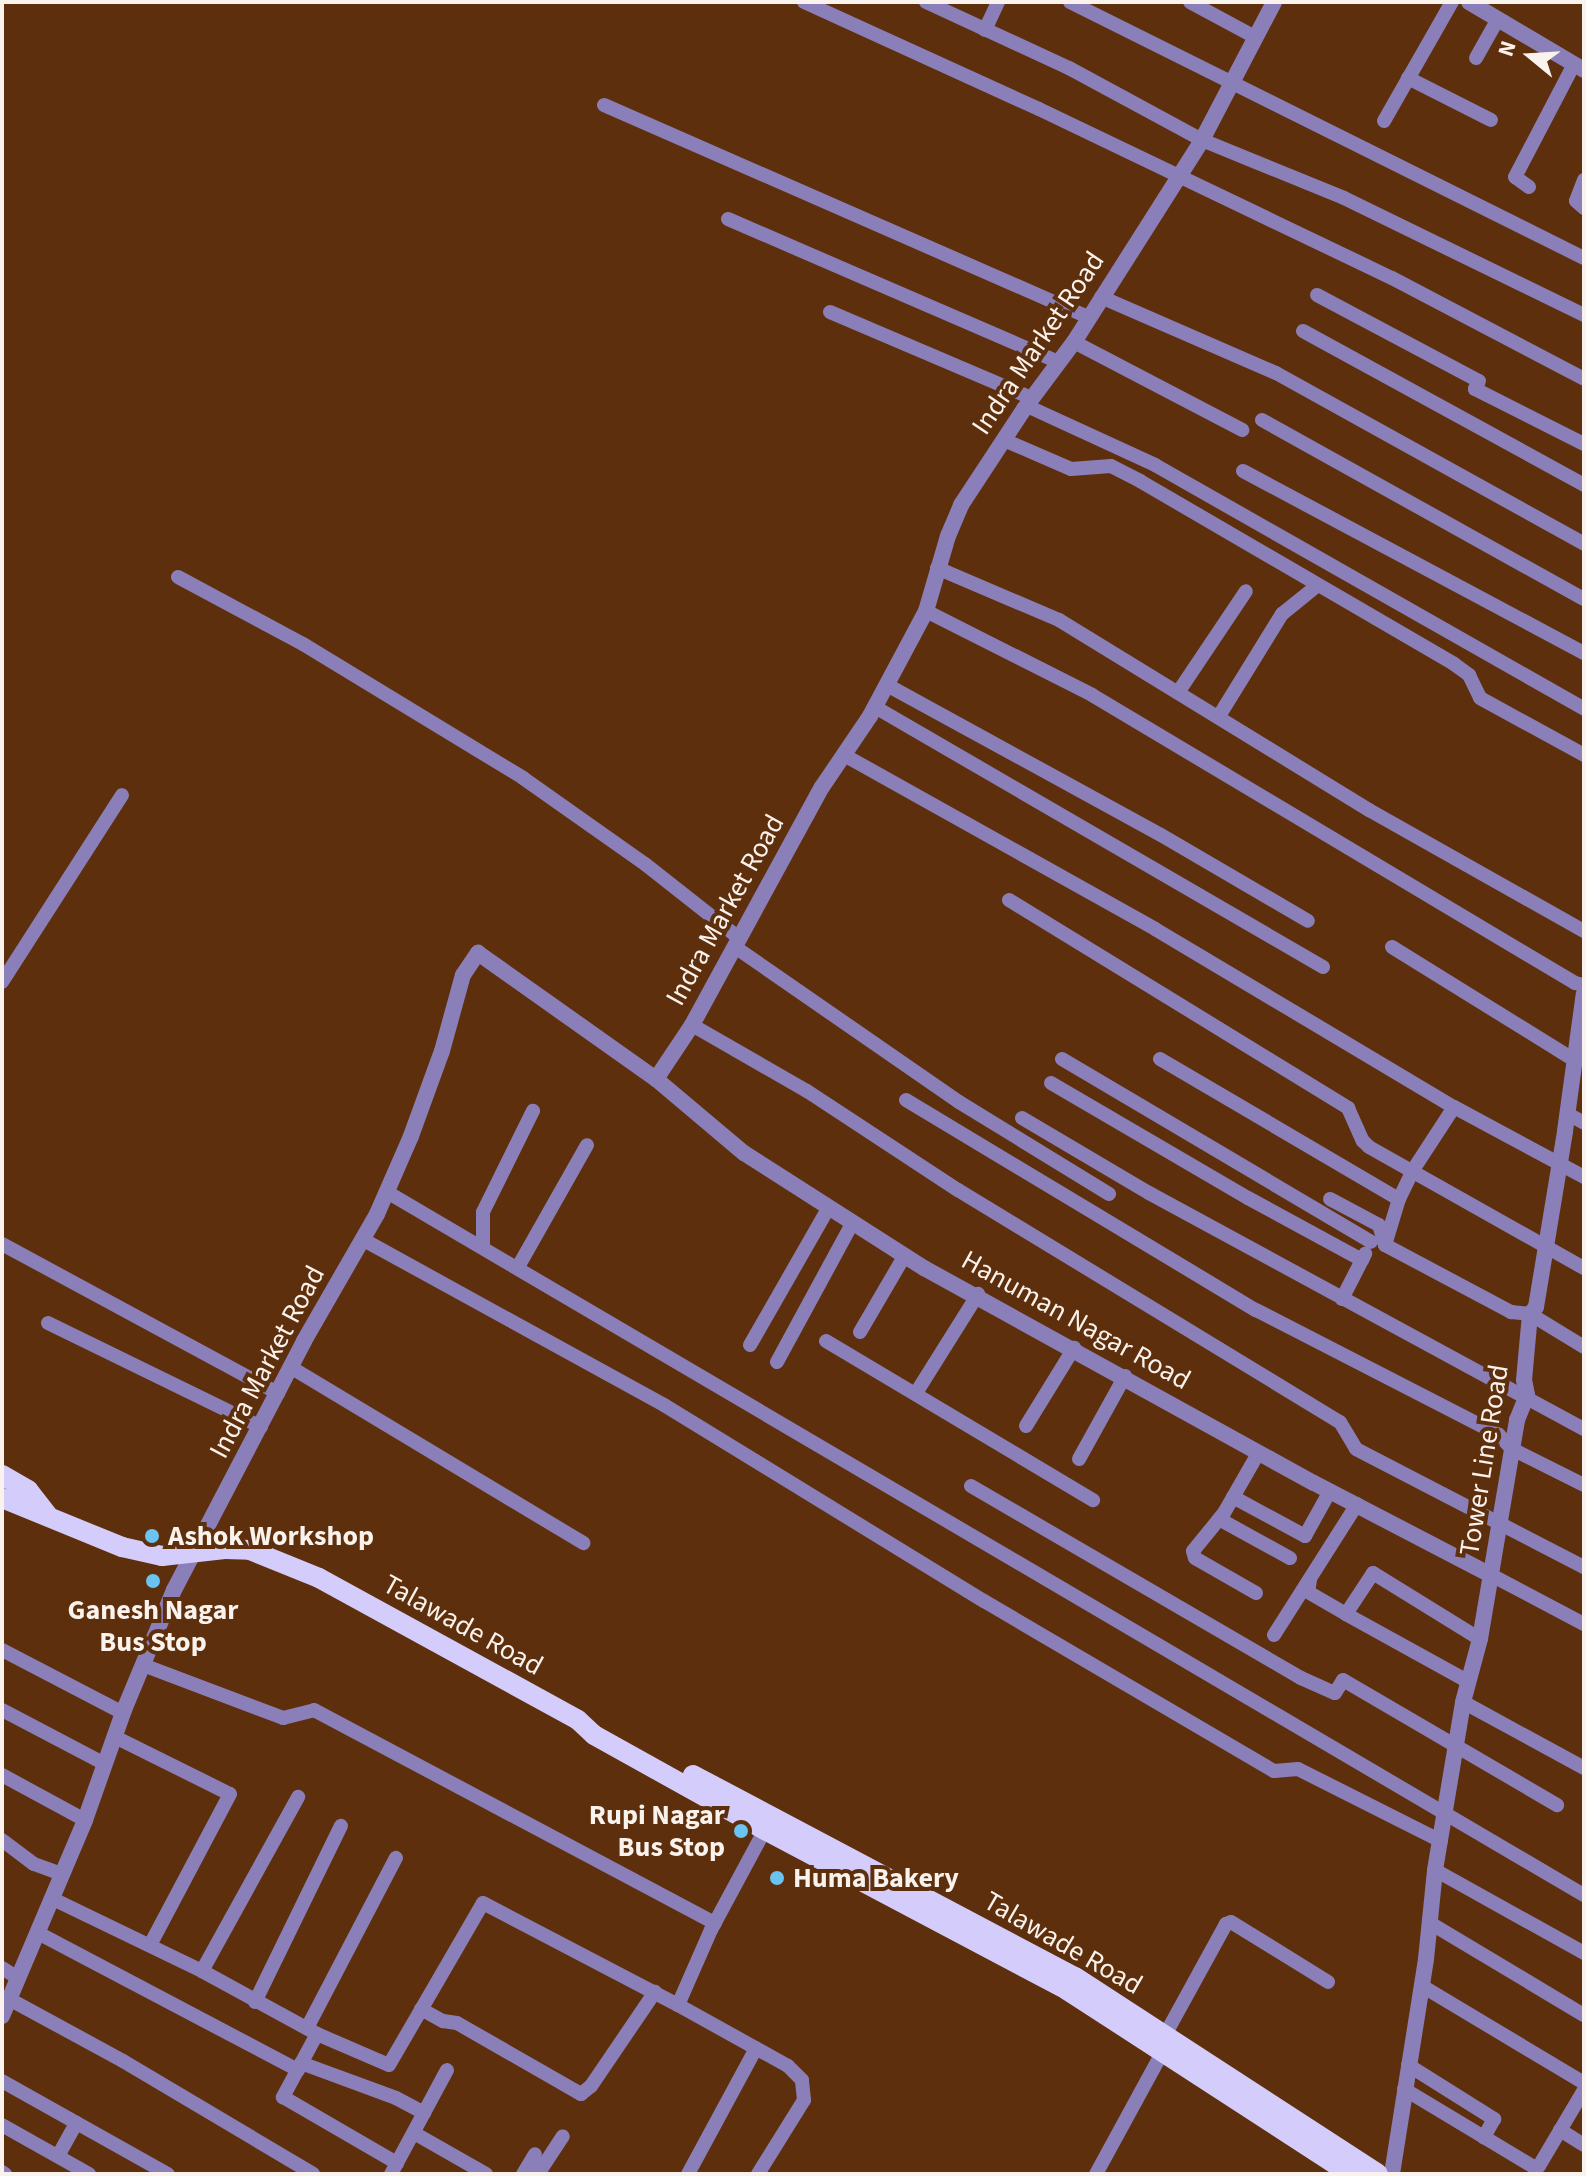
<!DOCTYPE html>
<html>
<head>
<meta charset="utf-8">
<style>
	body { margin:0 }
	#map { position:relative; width:1586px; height:2176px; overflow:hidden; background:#5e2f0c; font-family:"Source Sans 3",sans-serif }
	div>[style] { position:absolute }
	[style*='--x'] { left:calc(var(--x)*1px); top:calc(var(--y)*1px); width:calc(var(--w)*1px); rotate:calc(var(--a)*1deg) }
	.minor>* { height:14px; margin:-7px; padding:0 7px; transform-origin:7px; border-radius:7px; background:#8a7fb8 }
	.tertiary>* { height:16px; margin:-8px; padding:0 8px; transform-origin:8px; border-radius:8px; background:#8a7fb8 }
	.primary>* { height:20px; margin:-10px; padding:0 10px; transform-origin:10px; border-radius:10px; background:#d4ccfa }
	.dots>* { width:22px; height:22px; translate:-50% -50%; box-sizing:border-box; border:4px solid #5e2f0c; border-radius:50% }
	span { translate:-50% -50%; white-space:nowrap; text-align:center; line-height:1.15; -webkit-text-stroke:8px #5e2f0c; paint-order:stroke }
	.street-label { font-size:28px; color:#faf2ed }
	.poi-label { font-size:28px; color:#faf2ed; font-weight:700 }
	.left { translate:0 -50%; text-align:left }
	.right { translate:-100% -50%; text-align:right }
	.frame { position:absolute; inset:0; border:4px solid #faf2ed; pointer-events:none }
	.north { position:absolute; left:1490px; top:16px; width:80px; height:80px; -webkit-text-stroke:6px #5e2f0c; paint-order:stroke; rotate:288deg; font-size:22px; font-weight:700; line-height:32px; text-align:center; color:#faf2ed }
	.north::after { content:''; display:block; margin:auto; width:28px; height:36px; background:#faf2ed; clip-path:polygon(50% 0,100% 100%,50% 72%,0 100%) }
</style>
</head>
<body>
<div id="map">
	<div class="minor">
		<i style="--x:804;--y:2;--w:258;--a:24.5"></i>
		<i style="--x:1039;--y:109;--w:391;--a:25.6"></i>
		<i style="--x:1392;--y:278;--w:217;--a:27.7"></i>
		<i style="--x:926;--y:2;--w:157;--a:24.8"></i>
		<i style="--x:1069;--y:68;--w:151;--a:28.4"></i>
		<i style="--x:1202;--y:140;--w:153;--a:22.2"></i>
		<i style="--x:1344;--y:198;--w:267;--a:26"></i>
		<i style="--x:1070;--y:2;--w:574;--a:26.48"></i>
		<i style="--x:1190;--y:2;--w:74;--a:28.3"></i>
		<i style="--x:985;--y:30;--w:31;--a:-65"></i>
		<i style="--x:1476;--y:58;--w:45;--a:-60.6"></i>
		<i style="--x:1408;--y:78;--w:93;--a:26.8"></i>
		<i style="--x:604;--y:105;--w:528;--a:23.65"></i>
		<i style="--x:1384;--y:121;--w:137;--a:-60.3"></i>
		<i style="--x:1584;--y:180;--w:22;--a:111"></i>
		<i style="--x:1576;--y:201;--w:11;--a:41"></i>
		<i style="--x:1529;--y:187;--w:17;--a:-144"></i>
		<i style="--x:1515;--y:177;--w:127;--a:-62.4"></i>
		<i style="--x:728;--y:219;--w:361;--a:23.4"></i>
		<i style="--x:1317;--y:295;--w:183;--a:28"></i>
		<i style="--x:1479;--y:381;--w:9;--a:117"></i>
		<i style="--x:1475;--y:389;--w:122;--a:26.8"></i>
		<i style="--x:1101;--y:297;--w:191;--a:23.5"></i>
		<i style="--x:1276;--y:373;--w:352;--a:29"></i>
		<i style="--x:830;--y:312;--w:220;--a:23.1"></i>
		<i style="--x:1303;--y:331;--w:320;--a:28.7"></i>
		<i style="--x:1074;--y:342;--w:190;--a:27.6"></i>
		<i style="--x:1027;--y:406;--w:141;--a:24.7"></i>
		<i style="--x:1155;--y:465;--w:494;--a:29.6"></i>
		<i style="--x:1262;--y:420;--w:368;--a:29.1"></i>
		<i style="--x:1004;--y:440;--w:73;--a:23.4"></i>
		<i style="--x:1071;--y:469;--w:40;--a:-4.3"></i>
		<i style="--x:1111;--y:466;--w:33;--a:27"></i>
		<i style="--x:1140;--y:481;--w:363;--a:30.2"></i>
		<i style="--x:1454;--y:664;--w:19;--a:36"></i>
		<i style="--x:1469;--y:675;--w:25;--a:64"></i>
		<i style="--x:1480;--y:698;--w:119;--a:28.7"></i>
		<i style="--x:1243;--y:471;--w:387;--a:28.1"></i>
		<i style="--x:937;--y:568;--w:133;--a:23.1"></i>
		<i style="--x:1059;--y:620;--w:364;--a:31.5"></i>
		<i style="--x:1369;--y:810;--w:247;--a:29.4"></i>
		<i style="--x:178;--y:577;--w:142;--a:28.2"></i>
		<i style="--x:303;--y:644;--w:258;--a:31.3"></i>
		<i style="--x:523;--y:778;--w:149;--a:35.2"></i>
		<i style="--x:645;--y:864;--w:120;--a:38.2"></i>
		<i style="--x:926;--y:611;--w:186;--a:26.8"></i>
		<i style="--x:1092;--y:695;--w:562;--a:30.81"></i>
		<i style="--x:1575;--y:983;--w:9;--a:13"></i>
		<i style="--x:887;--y:685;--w:312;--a:28.7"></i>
		<i style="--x:1161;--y:835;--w:170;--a:30.3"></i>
		<i style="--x:1179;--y:691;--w:120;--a:-56.2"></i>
		<i style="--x:875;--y:707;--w:518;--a:30.13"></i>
		<i style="--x:1219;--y:716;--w:120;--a:-58.3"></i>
		<i style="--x:1282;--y:614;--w:46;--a:-38.9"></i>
		<i style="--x:844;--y:755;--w:356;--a:29.2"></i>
		<i style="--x:1155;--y:929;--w:348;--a:30.8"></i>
		<i style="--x:1454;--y:1107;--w:148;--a:28.3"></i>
		<i style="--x:1009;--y:900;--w:398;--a:31.5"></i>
		<i style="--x:1348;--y:1108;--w:36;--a:66"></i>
		<i style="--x:1363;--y:1141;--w:8;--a:45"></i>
		<i style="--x:1369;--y:1147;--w:247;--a:29.4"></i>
		<i style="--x:735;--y:947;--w:272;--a:34.7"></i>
		<i style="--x:959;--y:1102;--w:176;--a:31.5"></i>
		<i style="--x:1392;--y:947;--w:214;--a:31.8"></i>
		<i style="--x:2;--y:982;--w:222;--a:-57.3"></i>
		<i style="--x:692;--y:1025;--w:133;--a:29.9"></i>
		<i style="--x:807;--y:1091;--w:181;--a:33.3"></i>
		<i style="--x:958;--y:1190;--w:447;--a:31.3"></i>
		<i style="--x:1340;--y:1422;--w:31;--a:59"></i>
		<i style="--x:1356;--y:1449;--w:257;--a:27.4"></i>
		<i style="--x:1062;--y:1059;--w:359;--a:30.6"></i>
		<i style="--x:1160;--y:1059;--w:277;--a:30.4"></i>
		<i style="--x:1051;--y:1083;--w:228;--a:30.3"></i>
		<i style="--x:1248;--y:1198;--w:130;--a:28.5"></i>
		<i style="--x:906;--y:1100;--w:408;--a:31"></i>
		<i style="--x:1256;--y:1310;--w:273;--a:27.2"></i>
		<i style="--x:1499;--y:1435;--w:19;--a:47"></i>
		<i style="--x:1512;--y:1449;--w:80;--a:26.6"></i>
		<i style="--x:1568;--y:1114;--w:18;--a:29"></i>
		<i style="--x:1022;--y:1118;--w:147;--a:30.6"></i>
		<i style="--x:1149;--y:1193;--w:495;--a:28.5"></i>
		<i style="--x:387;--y:1192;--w:1388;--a:30.43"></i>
		<i style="--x:1330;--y:1199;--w:55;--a:28"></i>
		<i style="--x:1379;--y:1225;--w:21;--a:73"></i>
		<i style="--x:1385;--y:1245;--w:48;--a:-73.1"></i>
		<i style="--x:1399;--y:1199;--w:32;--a:-64"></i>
		<i style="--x:1413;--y:1170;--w:75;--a:-56.9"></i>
		<i style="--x:362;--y:1239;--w:345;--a:28.8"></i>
		<i style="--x:664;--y:1405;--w:375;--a:31.5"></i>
		<i style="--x:984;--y:1601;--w:336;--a:30.4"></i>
		<i style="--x:1274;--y:1771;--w:24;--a:-5"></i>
		<i style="--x:1298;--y:1769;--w:160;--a:26.7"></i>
		<i style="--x:2;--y:1244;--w:314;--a:28.4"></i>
		<i style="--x:1385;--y:1245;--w:143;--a:28"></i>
		<i style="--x:1511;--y:1312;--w:19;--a:6"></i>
		<i style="--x:1530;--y:1314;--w:63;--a:31.4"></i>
		<i style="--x:483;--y:1247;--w:35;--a:-90"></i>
		<i style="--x:483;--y:1212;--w:113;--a:-63.7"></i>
		<i style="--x:518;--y:1267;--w:140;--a:-60.5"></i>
		<i style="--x:1342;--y:1299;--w:51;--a:-62.9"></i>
		<i style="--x:48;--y:1323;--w:237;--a:26"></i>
		<i style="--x:860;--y:1332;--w:89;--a:-59.7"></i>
		<i style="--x:826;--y:1341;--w:311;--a:30.8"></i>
		<i style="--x:750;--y:1345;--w:159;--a:-60.2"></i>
		<i style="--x:777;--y:1362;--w:159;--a:-61.5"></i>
		<i style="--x:292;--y:1368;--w:340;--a:31"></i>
		<i style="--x:916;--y:1393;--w:117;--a:-57.9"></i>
		<i style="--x:1026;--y:1426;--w:92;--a:-58.4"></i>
		<i style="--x:1079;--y:1459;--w:95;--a:-61"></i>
		<i style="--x:971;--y:1486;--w:382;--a:30.2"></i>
		<i style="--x:1301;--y:1678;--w:37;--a:24"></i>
		<i style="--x:1335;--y:1693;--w:15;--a:-58"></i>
		<i style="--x:1343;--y:1680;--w:248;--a:30.3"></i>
		<i style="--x:1233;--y:1497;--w:82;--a:28.4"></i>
		<i style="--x:1305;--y:1536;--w:51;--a:-60.9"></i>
		<i style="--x:1219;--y:1519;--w:81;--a:28.8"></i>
		<i style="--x:1491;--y:1575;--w:105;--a:27.8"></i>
		<i style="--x:1310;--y:1580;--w:12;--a:99"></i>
		<i style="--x:1308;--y:1592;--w:44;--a:30.1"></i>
		<i style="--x:1256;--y:1593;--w:70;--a:-150.2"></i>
		<i style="--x:1195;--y:1558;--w:7;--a:-106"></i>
		<i style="--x:1193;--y:1551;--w:49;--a:-50.8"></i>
		<i style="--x:1224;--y:1513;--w:70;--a:-60.2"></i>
		<i style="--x:1274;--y:1635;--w:155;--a:-57.6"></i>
		<i style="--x:2;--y:1650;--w:136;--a:27.5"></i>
		<i style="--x:143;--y:1665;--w:150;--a:20.7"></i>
		<i style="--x:283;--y:1718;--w:32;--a:-14"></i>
		<i style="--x:314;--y:1710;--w:454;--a:28"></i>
		<i style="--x:1469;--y:1682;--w:141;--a:-151.1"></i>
		<i style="--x:1346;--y:1614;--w:49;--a:-56.6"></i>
		<i style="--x:1373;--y:1573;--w:126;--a:31.7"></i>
		<i style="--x:1463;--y:1702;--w:138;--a:28.6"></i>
		<i style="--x:2;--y:1710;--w:116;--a:27.7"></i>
		<i style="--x:115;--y:1737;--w:128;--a:26.4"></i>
		<i style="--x:230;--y:1794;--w:171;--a:117.9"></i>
		<i style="--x:2;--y:1775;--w:94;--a:28.5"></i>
		<i style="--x:2;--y:1840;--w:40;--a:37"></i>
		<i style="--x:34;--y:1864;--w:29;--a:20"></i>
		<i style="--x:1435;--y:1870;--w:171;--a:29.1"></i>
		<i style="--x:53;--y:1899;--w:165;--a:25.8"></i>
		<i style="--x:202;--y:1971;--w:131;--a:28.7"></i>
		<i style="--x:317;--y:2034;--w:78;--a:23.3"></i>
		<i style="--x:389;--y:2065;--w:187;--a:-59.9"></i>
		<i style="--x:483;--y:1903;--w:220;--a:27.6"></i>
		<i style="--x:1430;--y:1923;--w:179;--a:30.9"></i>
		<i style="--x:38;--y:1933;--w:294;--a:27.8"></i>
		<i style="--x:2;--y:1968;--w:19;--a:32"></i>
		<i style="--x:202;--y:1971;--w:199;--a:-61.1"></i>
		<i style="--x:1422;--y:1986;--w:189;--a:30.9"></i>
		<i style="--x:9;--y:1999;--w:130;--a:28.5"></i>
		<i style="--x:123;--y:2061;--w:221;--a:30.7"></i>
		<i style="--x:255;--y:2002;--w:196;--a:-64"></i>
		<i style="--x:421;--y:2009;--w:25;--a:29"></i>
		<i style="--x:443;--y:2021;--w:14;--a:8"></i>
		<i style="--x:457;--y:2023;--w:143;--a:29.8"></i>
		<i style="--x:581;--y:2094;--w:13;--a:-39"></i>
		<i style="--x:591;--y:2086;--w:114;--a:-55.8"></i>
		<i style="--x:307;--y:2028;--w:192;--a:-62.4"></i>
		<i style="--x:317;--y:2034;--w:72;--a:118.4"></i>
		<i style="--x:283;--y:2097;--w:132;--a:30.1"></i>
		<i style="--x:1165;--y:2035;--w:127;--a:-61.2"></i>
		<i style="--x:1226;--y:1924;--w:5;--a:-22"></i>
		<i style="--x:1231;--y:1922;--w:114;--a:31.7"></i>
		<i style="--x:301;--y:2063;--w:101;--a:20.2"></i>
		<i style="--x:396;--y:2098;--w:32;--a:28"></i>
		<i style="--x:1408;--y:2065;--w:102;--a:32.1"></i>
		<i style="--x:1494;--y:2119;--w:21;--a:119"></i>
		<i style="--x:2;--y:2081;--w:190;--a:29.3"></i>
		<i style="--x:1404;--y:2089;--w:152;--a:31"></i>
		<i style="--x:1534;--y:2167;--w:5;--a:-11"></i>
		<i style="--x:1539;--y:2166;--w:88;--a:-59.4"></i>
		<i style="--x:2;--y:2125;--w:100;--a:29.4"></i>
		<i style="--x:1560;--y:2130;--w:28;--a:32"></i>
		<i style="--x:414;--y:2133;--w:83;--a:29.7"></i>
		<i style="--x:58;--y:2156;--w:38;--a:-61"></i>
		<i style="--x:2;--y:2172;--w:4;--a:34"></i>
		<i style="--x:391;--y:2174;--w:118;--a:-61.7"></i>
		<i style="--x:523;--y:2174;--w:23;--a:-59"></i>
		<i style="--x:538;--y:2174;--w:45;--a:-56.7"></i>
		<i style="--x:688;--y:2174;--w:143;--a:-61.6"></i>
		<i style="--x:758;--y:2174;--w:87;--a:-58.1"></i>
		<i style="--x:804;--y:2100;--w:20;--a:-96"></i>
		<i style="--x:802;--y:2080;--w:20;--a:-135"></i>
		<i style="--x:788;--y:2066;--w:126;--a:-151"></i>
		<i style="--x:678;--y:2005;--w:82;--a:-66.3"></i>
		<i style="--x:711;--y:1930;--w:120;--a:-61.7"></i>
		<i style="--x:1096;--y:2174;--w:148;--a:-61.4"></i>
	</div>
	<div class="tertiary">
		<i style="--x:1469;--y:2;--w:134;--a:30.6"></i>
		<i style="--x:656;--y:1079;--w:65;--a:-56.3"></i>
		<i style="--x:692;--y:1025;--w:271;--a:-61.4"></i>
		<i style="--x:822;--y:787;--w:86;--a:-55.9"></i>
		<i style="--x:870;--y:716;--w:119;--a:-61.9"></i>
		<i style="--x:926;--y:611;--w:78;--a:-73.7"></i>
		<i style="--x:948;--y:536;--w:34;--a:-67"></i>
		<i style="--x:961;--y:505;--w:115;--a:-56.7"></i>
		<i style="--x:1024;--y:409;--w:84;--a:-53.3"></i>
		<i style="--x:1074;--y:342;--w:239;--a:-57.6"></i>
		<i style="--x:1202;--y:140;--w:156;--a:-62.4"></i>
		<i style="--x:2;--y:2016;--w:213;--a:-67"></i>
		<i style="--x:85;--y:1820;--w:117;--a:-70.5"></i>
		<i style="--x:124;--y:1710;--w:130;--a:-67.4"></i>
		<i style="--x:174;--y:1590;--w:281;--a:-62.4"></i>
		<i style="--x:304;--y:1341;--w:146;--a:-60.1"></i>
		<i style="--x:377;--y:1214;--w:85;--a:-66.4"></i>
		<i style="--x:411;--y:1136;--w:90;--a:-70"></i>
		<i style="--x:442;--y:1051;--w:79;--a:-74.6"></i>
		<i style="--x:463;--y:975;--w:27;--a:-56"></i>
		<i style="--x:478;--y:953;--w:218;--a:35.3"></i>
		<i style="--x:656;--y:1079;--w:115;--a:40.1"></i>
		<i style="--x:744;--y:1153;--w:214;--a:32.6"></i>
		<i style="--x:924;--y:1268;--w:445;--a:28.9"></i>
		<i style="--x:1314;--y:1483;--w:199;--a:27.5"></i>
		<i style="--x:1392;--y:2174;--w:218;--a:-81"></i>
		<i style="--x:1426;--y:1959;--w:89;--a:-84.2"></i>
		<i style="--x:1435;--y:1870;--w:170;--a:-80.5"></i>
		<i style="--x:1463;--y:1702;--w:65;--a:-74.9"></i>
		<i style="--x:1480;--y:1639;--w:222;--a:-80.4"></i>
		<i style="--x:1517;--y:1420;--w:27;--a:-68"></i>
		<i style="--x:1527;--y:1395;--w:15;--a:-101"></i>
		<i style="--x:1524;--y:1380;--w:66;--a:-84.8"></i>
		<i style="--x:1530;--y:1314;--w:9;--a:-49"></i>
		<i style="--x:1536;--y:1307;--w:178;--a:-80.6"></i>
		<i style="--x:1565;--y:1131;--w:139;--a:-82.2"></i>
	</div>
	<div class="primary">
		<i style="--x:2;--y:1475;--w:30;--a:30"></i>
		<i style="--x:28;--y:1490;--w:31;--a:52"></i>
		<i style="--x:2;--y:1498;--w:130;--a:22.2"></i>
		<i style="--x:122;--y:1547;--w:41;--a:12.7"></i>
		<i style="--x:162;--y:1556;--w:63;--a:-6.3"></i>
		<i style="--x:225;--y:1549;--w:25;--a:2"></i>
		<i style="--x:250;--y:1550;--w:74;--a:22.1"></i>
		<i style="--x:319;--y:1578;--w:295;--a:28.7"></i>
		<i style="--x:578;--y:1720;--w:22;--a:43"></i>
		<i style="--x:594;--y:1735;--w:196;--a:29.1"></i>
		<i style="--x:765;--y:1830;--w:342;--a:27.9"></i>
		<i style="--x:1067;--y:1990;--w:338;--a:33"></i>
		<i style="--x:693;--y:1775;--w:432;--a:27.9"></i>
		<i style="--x:1075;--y:1977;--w:361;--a:33"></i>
	</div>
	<div class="dots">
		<i style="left:152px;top:1536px;background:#6ac3f1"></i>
		<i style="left:153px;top:1581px;background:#6ac3f1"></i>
		<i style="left:741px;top:1831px;background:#6ac3f1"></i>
		<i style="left:777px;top:1878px;background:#6ac3f1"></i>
	</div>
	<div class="street-label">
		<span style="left:1038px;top:343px;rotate:-56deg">Indra Market Road</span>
		<span style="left:725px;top:910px;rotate:-61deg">Indra Market Road</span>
		<span style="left:1076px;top:1320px;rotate:29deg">Hanuman Nagar Road</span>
		<span style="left:267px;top:1362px;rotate:-62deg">Indra Market Road</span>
		<span style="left:1484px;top:1460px;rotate:-81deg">Tower Line Road</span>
		<span style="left:463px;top:1625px;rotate:29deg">Talawade Road</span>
		<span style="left:1063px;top:1943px;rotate:30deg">Talawade Road</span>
	</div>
	<div class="poi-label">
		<span class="left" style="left:168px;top:1536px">Ashok Workshop</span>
		<span style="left:153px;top:1626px">Ganesh Nagar<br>Bus Stop</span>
		<span class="right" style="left:725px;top:1831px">Rupi Nagar<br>Bus Stop</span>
		<span class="left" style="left:793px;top:1878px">Huma Bakery</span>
	</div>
	<div class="frame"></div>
	<div class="north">N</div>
</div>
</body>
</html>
